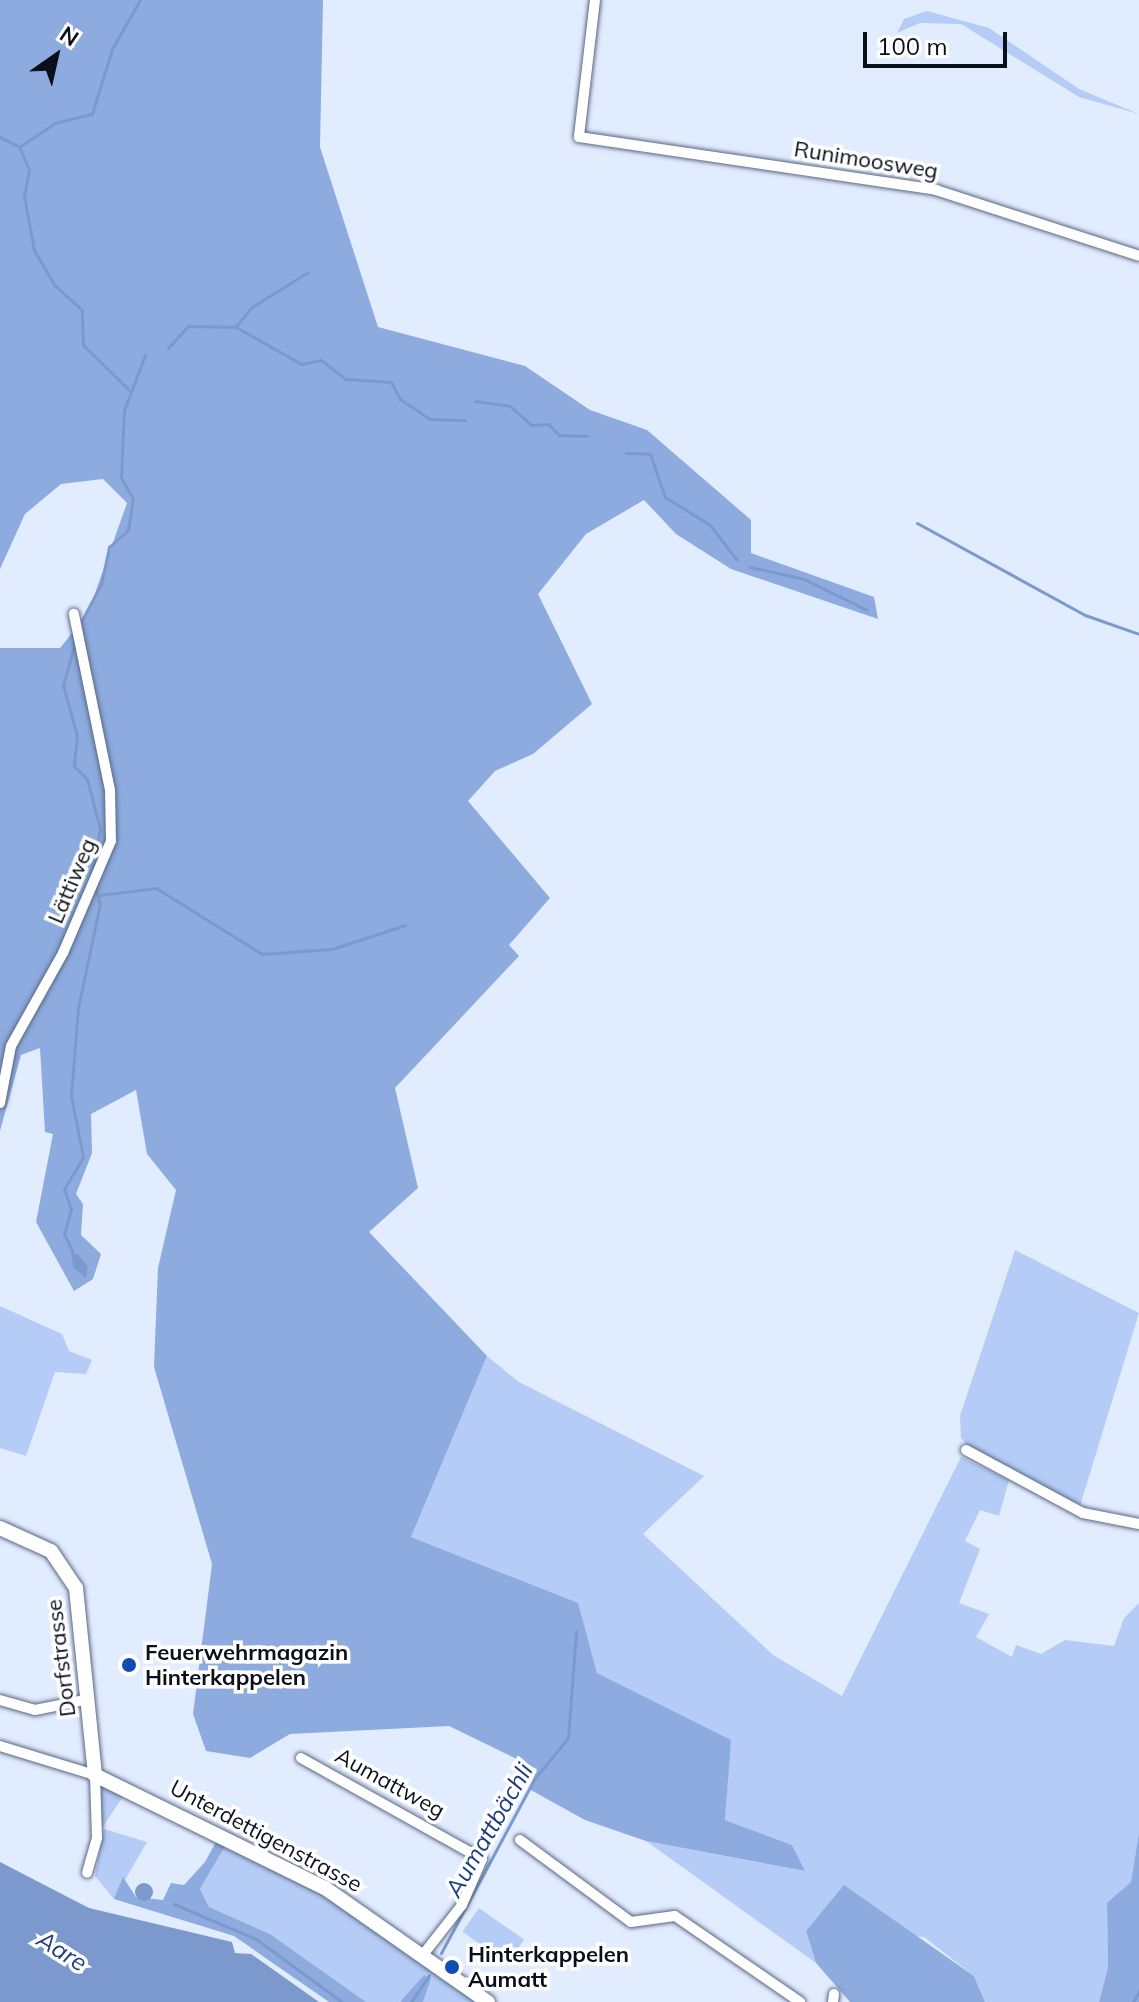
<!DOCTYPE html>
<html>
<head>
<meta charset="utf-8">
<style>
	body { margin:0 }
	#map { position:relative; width:1139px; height:2002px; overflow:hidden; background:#e2ecff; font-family:Mulish,sans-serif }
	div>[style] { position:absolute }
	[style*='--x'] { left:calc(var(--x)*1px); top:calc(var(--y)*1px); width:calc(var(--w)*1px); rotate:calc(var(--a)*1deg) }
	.green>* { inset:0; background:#b4ccf6; transform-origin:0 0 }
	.forest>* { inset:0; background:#8dabdf }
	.water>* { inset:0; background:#7c99cd }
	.round { border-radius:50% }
	.stream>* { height:3px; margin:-1.5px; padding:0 1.5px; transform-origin:1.5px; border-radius:1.5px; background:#7c99cd }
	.roads { filter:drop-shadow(0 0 2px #596883) drop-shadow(0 0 2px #596883) }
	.minor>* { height:10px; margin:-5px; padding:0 5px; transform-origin:5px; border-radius:5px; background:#fff }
	.tertiary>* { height:14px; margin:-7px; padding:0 7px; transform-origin:7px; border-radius:7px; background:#fff }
	.dots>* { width:22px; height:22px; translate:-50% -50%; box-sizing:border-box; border:4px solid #fff; border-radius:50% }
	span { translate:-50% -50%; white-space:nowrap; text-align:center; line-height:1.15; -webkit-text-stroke:7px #fff; paint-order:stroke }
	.street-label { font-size:22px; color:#0a0f19 }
	.poi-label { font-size:22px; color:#0a0f19; font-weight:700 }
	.left { translate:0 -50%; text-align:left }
	.water-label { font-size:24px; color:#1d3e7d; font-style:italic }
	.north { position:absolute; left:16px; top:16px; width:80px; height:80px; -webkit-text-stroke:6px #fff; paint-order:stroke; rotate:34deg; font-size:22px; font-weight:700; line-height:32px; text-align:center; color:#0a0f19 }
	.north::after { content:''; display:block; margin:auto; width:28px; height:36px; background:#0a0f19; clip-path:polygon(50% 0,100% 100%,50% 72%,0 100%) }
	.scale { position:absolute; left:863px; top:32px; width:144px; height:36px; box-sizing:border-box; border:4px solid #0a0f19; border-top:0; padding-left:10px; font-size:24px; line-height:28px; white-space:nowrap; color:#0a0f19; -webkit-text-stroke:6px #fff; paint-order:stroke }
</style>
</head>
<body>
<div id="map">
	<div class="green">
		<i style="clip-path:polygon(927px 11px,989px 28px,1079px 89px,1139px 114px,1079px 97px,961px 24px,920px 23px,897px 33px,904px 19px)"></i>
		<i style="clip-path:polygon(1015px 1250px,1139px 1313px,1080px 1506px,971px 1450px,961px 1438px,960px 1416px)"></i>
		<i style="clip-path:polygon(0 1306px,62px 1334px,69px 1351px,92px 1360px,86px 1374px,55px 1372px,26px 1456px,0 1448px)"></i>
		<i style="clip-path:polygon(487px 1356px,519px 1382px,704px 1476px,643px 1534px,773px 1655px,842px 1696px,961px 1457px,1009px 1480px,999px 1516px,980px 1510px,965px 1541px,980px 1549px,959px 1603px,989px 1614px,976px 1637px,1012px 1657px,1016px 1645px,1041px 1654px,1065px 1640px,1114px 1646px,1124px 1618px,1139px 1603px,1139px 1832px,1131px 1882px,1107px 1904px,1108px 1967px,1099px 2002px,985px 2002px,974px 1976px,924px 1937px,806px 1931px,816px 1963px,646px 1841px,804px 1871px,792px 1845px,725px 1820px,730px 1740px,597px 1673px,577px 1603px,411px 1537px)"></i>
		<i style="clip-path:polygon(102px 1784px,126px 1792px,102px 1828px,99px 1786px)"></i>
		<i style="clip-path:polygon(104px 1829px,147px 1842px,114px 1899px,95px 1876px)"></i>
		<i style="clip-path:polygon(227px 1843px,320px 1892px,478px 2002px,423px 2002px,431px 1979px,399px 2002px,366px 2002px,270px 1934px,209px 1907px,200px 1889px)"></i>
		<i style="left:479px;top:1908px;width:55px;height:29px;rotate:35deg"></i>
	</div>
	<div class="forest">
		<i style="clip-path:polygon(0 0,323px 0,320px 147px,378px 327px,525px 366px,590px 410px,647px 430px,751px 520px,751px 553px,874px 597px,878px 619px,731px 569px,676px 534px,644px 500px,586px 534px,538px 594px,592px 704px,533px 754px,495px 771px,468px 801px,550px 898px,509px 945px,519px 956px,395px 1088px,418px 1188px,369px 1232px,487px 1356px,411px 1537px,578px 1603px,597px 1673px,731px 1740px,725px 1820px,792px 1845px,805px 1871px,646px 1841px,585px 1820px,529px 1789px,537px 1769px,449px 1726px,290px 1734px,250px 1758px,206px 1751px,193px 1714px,212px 1564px,154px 1367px,158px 1268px,176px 1190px,147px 1154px,136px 1090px,91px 1114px,92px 1153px,76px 1194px,83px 1204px,81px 1235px,101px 1254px,93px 1279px,74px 1291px,36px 1222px,53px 1134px,45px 1132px,40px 1048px,21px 1055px,0 1131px,0 648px,60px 648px,88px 613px,127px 503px,103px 479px,61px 484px,25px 514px,0 569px)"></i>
		<i style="clip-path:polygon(1139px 1832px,1139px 2002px,1099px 2002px,1108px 1967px,1107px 1903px,1131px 1882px)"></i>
		<i style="clip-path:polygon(218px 1838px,227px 1843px,200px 1889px,209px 1907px,270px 1934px,366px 2002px,329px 2002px,234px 1936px,114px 1899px,123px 1877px,136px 1897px,163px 1900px,171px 1883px,184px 1885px,205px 1862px)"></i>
		<i style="clip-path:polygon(844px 1885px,974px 1976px,985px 2002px,850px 2002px,816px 1963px,806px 1931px)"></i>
		<i style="clip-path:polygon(424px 1975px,431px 1979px,423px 2002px,400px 2002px)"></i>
	</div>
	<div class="water">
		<i style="clip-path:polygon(78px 1254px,88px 1267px,86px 1278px,74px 1268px,71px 1255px)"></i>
		<i style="clip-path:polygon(0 1862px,89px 1908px,232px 1942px,235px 1953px,251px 1954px,319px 2002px,0 2002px)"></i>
		<i class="round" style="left:135px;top:1883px;width:18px;height:18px"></i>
	</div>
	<div class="stream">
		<i style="--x:0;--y:137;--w:20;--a:27"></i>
		<i style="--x:236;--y:326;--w:25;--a:-50"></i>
		<i style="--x:252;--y:307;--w:66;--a:-32"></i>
		<i style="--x:168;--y:348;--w:30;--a:-48"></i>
		<i style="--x:188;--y:326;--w:48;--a:1.2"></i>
		<i style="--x:236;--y:327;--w:75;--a:29.6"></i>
		<i style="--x:301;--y:364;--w:20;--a:-11"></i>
		<i style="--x:321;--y:360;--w:31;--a:38"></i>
		<i style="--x:345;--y:379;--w:46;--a:3.7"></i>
		<i style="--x:391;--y:382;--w:19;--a:62"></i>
		<i style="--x:400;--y:399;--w:36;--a:34"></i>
		<i style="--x:430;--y:419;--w:35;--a:2"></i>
		<i style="--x:128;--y:389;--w:63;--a:-135.6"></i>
		<i style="--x:83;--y:345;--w:35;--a:-92"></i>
		<i style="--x:82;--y:310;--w:36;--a:-138"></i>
		<i style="--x:55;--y:286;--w:42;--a:-120.3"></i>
		<i style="--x:34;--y:250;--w:55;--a:-100.5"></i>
		<i style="--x:24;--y:196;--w:26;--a:-79"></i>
		<i style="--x:29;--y:170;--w:25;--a:-113"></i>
		<i style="--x:19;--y:147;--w:43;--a:-33.7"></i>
		<i style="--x:55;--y:123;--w:38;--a:-14"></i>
		<i style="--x:92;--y:114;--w:68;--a:-72.9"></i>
		<i style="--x:112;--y:49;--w:56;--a:-60.3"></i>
		<i style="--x:475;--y:401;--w:35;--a:8"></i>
		<i style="--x:510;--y:406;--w:28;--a:42"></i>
		<i style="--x:531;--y:425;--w:17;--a:-3"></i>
		<i style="--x:548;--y:424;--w:16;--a:45"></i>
		<i style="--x:559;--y:435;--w:28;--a:2"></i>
		<i style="--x:626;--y:453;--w:24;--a:2"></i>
		<i style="--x:650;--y:454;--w:46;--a:70.8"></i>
		<i style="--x:665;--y:497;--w:53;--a:31.9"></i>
		<i style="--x:710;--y:525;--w:44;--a:52.4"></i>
		<i style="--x:917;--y:523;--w:192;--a:28.7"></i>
		<i style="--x:1085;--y:615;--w:57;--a:19.4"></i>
		<i style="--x:750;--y:567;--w:55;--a:12.5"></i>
		<i style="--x:804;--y:579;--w:70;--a:26.2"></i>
		<i style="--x:82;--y:620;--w:40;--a:-62"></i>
		<i style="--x:101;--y:585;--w:39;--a:-78"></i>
		<i style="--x:109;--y:547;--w:25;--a:-42"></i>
		<i style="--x:128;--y:530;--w:31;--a:-81"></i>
		<i style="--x:133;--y:499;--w:25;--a:-119"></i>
		<i style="--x:121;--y:477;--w:67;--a:-87.4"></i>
		<i style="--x:124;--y:410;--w:59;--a:-69.1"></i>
		<i style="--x:75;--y:643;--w:44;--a:105.9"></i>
		<i style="--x:63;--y:685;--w:53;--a:74.6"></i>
		<i style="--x:77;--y:736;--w:30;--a:96"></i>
		<i style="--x:74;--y:766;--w:18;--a:45"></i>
		<i style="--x:87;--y:779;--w:52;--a:75.4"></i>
		<i style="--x:100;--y:829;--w:54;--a:100.7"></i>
		<i style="--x:100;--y:895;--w:56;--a:-7.1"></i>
		<i style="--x:156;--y:888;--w:125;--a:31.9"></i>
		<i style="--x:262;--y:954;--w:70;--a:-4.1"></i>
		<i style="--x:332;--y:949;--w:77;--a:-18.2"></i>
		<i style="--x:73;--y:1253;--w:21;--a:-115"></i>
		<i style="--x:64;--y:1234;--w:26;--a:-74"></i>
		<i style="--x:71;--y:1209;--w:21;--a:-109"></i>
		<i style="--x:64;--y:1189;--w:37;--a:-59"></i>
		<i style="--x:83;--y:1157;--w:62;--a:-101.1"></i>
		<i style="--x:71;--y:1096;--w:88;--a:-85.5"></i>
		<i style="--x:78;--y:1008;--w:106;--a:-78.1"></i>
		<i style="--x:100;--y:904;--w:18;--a:-106"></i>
		<i style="--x:174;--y:1904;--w:89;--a:23.1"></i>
		<i style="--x:256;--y:1939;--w:107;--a:36.2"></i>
		<i style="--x:441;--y:1953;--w:199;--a:-61.8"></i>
		<i style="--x:535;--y:1778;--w:52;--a:-50.5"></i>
		<i style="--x:568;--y:1738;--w:107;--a:-85.7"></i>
		<i style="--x:411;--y:2002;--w:32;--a:-56"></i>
		<i style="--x:1133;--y:2002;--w:13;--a:-61"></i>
	</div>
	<div class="roads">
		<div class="minor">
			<i style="--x:595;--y:0;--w:138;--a:96.7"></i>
			<i style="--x:579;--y:137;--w:361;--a:8.4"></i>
			<i style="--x:936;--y:190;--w:213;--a:18"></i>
			<i style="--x:0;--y:1103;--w:58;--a:-79.1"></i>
			<i style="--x:11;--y:1046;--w:107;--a:-60.8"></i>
			<i style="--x:63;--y:953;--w:122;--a:-66.8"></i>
			<i style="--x:111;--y:841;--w:51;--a:-91.1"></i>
			<i style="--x:110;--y:790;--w:180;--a:-101.6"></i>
			<i style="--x:966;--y:1450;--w:133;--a:28.3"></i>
			<i style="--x:1083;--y:1513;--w:57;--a:11.1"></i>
			<i style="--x:0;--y:1700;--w:36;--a:16"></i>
			<i style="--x:35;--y:1710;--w:55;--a:-11.5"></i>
			<i style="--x:0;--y:1746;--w:99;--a:17"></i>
			<i style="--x:95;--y:1775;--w:63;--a:88.2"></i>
			<i style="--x:97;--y:1838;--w:36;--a:106"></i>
			<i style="--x:301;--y:1758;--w:207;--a:29.2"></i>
			<i style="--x:482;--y:1859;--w:50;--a:113.5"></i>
			<i style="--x:462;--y:1905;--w:65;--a:128.1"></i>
			<i style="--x:520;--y:1840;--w:138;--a:36.5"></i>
			<i style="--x:631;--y:1922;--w:44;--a:-7.8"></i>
			<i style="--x:675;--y:1916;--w:152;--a:34.5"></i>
			<i style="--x:833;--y:2002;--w:8;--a:-83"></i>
		</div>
		<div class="tertiary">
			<i style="--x:0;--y:1528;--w:56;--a:24.3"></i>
			<i style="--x:51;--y:1551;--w:45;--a:56"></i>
			<i style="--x:76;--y:1588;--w:188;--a:84.2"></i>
			<i style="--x:95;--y:1775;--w:256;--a:26.2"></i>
			<i style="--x:325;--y:1888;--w:199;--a:35"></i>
		</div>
	</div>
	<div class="dots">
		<i style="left:129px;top:1665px;background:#134bb7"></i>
		<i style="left:452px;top:1967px;background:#134bb7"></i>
	</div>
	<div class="street-label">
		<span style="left:866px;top:160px;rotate:9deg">Runimoosweg</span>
		<span style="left:72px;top:881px;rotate:-67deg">Lättiweg</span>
		<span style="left:61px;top:1658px;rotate:-97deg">Dorfstrasse</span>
		<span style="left:390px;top:1783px;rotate:29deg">Aumattweg</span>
		<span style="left:266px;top:1836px;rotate:28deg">Unterdettigenstrasse</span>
	</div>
	<div class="poi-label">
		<span class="left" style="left:145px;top:1665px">Feuerwehrmagazin<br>Hinterkappelen</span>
		<span class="left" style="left:468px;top:1967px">Hinterkappelen<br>Aumatt</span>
	</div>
	<div class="water-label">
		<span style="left:489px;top:1830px;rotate:-60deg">Aumattbächli</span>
		<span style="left:62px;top:1951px;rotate:32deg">Aare</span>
	</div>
	<div class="north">N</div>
	<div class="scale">100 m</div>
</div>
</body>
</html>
